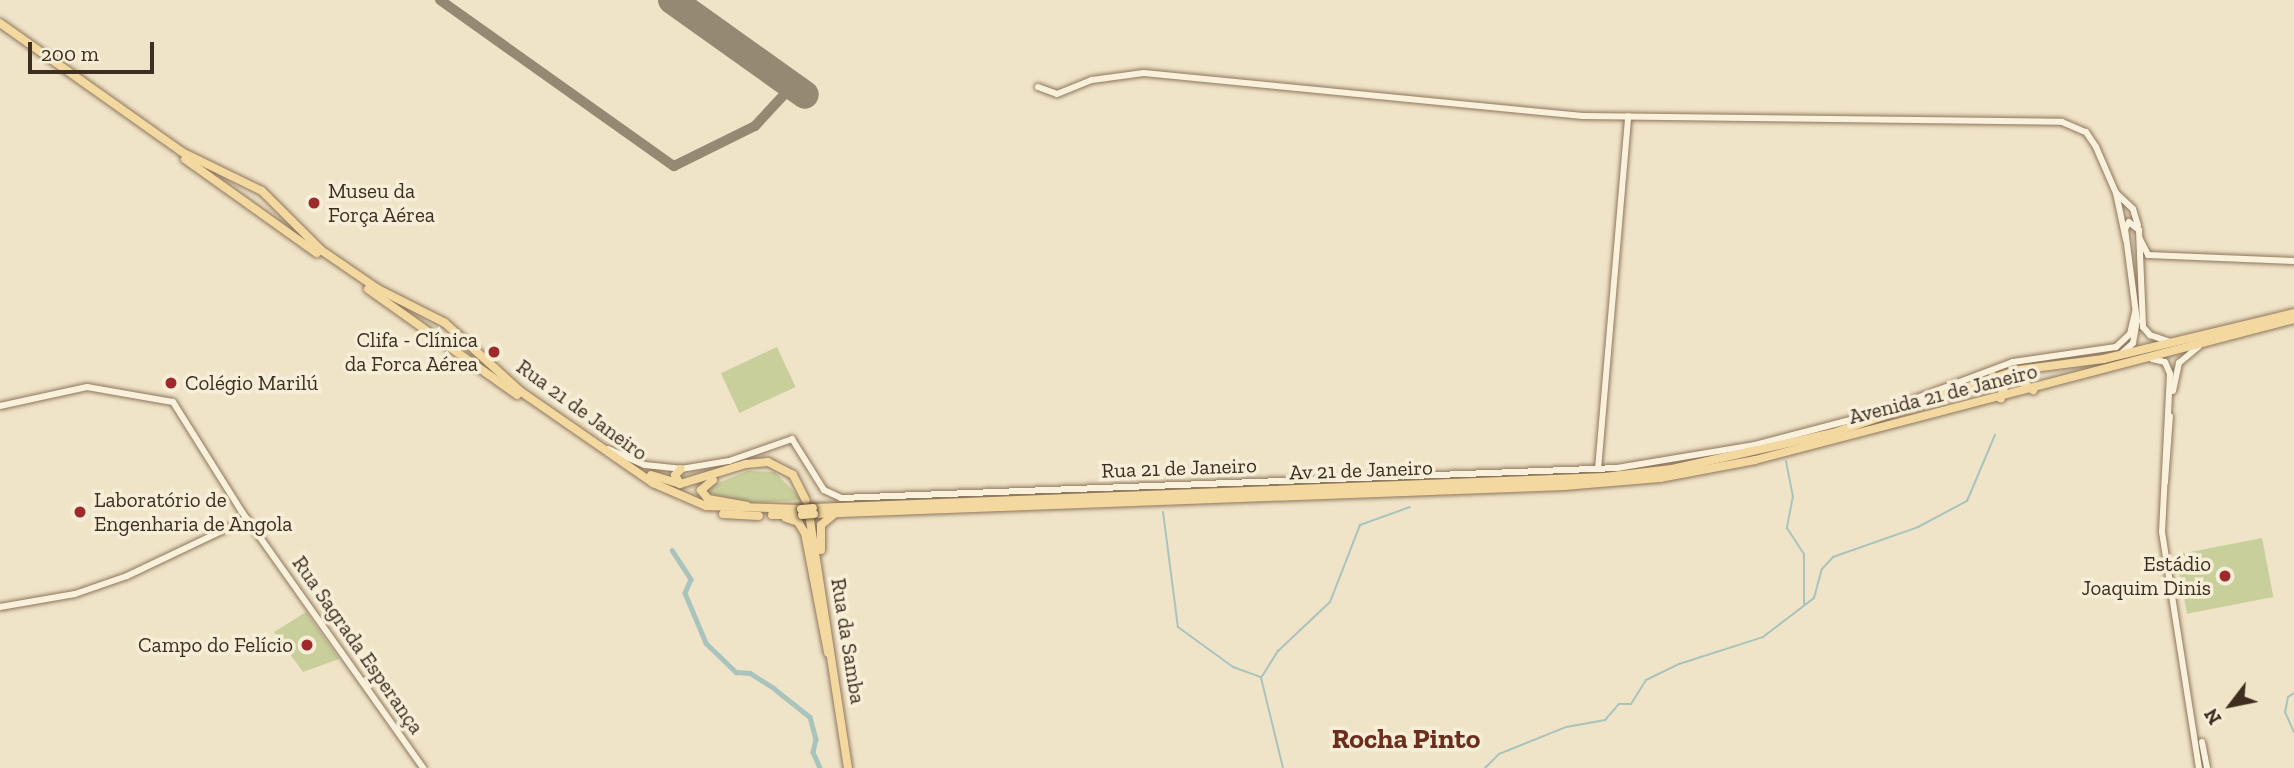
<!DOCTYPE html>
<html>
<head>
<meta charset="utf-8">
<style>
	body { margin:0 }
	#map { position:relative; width:2294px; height:768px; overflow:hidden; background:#f0e4c8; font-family:"Zilla Slab",serif }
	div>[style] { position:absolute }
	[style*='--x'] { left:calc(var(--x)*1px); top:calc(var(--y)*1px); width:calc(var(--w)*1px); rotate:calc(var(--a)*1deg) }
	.green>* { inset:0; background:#c9cf9b; transform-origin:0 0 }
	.stream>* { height:2px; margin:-1px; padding:0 1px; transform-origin:1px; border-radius:1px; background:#a9c4bc }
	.canal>* { height:4.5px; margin:-2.25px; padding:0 2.25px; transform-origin:2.25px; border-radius:2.25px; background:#a9c4bc }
	.taxiway>* { height:10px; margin:-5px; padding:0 5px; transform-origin:5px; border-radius:5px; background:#968974 }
	.runway>* { height:28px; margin:-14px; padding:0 14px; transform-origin:14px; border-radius:14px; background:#968974 }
	.roads { filter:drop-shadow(0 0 2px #8d765c) drop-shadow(0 0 2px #8d765c) }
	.minor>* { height:6px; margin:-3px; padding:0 3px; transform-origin:3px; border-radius:3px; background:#faf1dc }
	.major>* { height:8px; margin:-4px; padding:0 4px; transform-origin:4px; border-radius:4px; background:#f3d9a0 }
	.bridges { filter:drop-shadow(0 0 2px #5b4430) drop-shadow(0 0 2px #5b4430) }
	.major-bridge>* { height:8px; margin:-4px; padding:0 4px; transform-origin:4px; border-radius:4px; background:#f3d9a0 }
	.dots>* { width:19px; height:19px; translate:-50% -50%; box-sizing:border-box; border:4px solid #f7eed8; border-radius:50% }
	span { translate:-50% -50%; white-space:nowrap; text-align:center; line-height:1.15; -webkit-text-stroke:7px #f7eed8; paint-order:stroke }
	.poi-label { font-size:21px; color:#3d2e20 }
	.left { translate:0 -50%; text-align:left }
	.right { translate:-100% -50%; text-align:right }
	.street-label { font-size:21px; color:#3d2e20 }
	.district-label { font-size:28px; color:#6b2e1e; font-weight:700 }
	.north { position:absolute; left:2196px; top:670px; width:70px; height:70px; -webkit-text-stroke:5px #f7eed8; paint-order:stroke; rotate:238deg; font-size:19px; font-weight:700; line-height:28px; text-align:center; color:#3d2e20 }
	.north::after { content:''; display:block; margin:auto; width:24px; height:32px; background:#3d2e20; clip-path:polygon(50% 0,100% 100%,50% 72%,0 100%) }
	.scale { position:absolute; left:28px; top:42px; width:126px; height:32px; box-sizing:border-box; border:4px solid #3d2e20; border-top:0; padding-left:9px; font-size:21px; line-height:24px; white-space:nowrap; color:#3d2e20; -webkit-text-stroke:5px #f7eed8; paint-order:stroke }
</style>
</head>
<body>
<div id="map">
	<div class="green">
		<i style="left:777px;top:347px;width:44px;height:62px;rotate:65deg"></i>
		<i style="clip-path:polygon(747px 471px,775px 472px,802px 500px,752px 503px,706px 493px,711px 486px)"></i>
		<i style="left:2262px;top:538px;width:60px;height:88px;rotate:79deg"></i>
		<i style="clip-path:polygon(306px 612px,339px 659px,303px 672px,274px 632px)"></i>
	</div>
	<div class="stream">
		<i style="--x:1786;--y:461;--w:36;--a:79"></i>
		<i style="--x:1793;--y:496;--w:33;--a:101"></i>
		<i style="--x:1787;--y:528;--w:31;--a:57"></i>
		<i style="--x:1804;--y:554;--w:50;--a:90"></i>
		<i style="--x:1163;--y:512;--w:116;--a:82.6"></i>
		<i style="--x:1178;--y:627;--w:68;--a:36"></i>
		<i style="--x:1233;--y:667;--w:29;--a:20"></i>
		<i style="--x:2294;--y:693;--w:7;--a:146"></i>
		<i style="--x:2288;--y:697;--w:15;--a:101"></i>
		<i style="--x:2285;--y:712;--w:22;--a:66"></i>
		<i style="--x:1283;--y:768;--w:93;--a:-103.7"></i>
		<i style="--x:1261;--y:678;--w:32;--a:-58"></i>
		<i style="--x:1278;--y:651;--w:71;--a:-43.3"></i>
		<i style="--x:1330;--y:602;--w:83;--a:-68.7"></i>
		<i style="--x:1360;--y:525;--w:53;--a:-19.8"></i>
		<i style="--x:1485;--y:768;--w:20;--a:-45"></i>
		<i style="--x:1499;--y:754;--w:72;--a:-21.9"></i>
		<i style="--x:1566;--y:727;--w:40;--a:-10"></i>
		<i style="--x:1605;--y:720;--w:21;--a:-49"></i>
		<i style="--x:1619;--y:704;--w:12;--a:0"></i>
		<i style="--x:1631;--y:704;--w:28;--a:-58"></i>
		<i style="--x:1646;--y:680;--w:37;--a:-26"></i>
		<i style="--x:1679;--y:664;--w:88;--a:-17.8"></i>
		<i style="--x:1763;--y:637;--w:64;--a:-37.4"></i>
		<i style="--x:1814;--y:598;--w:30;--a:-75"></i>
		<i style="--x:1822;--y:569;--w:16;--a:-47"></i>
		<i style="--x:1833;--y:557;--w:90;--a:-19.4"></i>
		<i style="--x:1918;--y:527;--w:55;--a:-28"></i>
		<i style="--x:1967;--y:501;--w:72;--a:-67"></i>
	</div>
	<div class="canal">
		<i style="--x:672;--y:550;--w:35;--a:57"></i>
		<i style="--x:691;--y:579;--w:15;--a:113"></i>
		<i style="--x:685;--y:593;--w:54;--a:67.2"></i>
		<i style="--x:706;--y:643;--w:42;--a:44"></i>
		<i style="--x:736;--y:672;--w:14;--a:4"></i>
		<i style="--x:750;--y:673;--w:28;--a:32"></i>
		<i style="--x:776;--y:690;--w:43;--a:38.5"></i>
		<i style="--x:810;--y:717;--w:23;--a:75"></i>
		<i style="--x:816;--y:739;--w:13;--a:103"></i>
		<i style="--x:813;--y:752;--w:17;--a:66"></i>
	</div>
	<div class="taxiway">
		<i style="--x:440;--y:0;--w:287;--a:35.4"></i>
		<i style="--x:674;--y:166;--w:90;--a:-26.3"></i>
		<i style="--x:755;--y:126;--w:54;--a:-47.2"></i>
	</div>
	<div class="runway">
		<i style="--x:672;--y:0;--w:163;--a:35.5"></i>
	</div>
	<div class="roads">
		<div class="minor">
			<i style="--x:1038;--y:87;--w:20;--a:20"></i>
			<i style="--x:1057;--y:94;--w:38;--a:-22"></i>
			<i style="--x:1092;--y:80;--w:52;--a:-7.7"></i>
			<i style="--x:1144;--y:73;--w:441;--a:5.6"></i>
			<i style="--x:1583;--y:116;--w:479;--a:0.7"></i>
			<i style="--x:2062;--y:122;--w:26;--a:23"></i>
			<i style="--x:2086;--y:132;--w:18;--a:56"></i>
			<i style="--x:2096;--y:147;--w:50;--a:66.5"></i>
			<i style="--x:2116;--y:193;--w:48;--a:78"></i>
			<i style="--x:2116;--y:193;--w:23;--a:43"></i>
			<i style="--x:2133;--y:209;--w:17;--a:73"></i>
			<i style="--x:2140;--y:239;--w:18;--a:63"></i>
			<i style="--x:2148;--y:255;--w:146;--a:2.4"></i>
			<i style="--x:2122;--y:353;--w:15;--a:-42"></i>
			<i style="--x:2133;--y:343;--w:22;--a:-80"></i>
			<i style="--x:2137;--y:321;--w:93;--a:-97.4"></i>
			<i style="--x:2125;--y:229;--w:8;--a:-60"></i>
			<i style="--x:2129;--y:222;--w:13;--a:39"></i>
			<i style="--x:2139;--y:230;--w:97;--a:87.6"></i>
			<i style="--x:2143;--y:327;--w:11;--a:49"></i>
			<i style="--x:2150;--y:335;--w:21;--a:19"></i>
			<i style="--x:2152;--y:359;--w:13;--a:13"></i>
			<i style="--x:2165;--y:362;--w:13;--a:67"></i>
			<i style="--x:2170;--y:374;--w:158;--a:92.9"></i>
			<i style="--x:2162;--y:532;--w:239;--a:81.1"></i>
			<i style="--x:2173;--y:391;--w:29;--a:-78"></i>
			<i style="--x:2179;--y:363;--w:26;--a:-40"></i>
			<i style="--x:0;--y:406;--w:89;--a:-12.3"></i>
			<i style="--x:87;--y:387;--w:87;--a:9.9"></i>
			<i style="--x:173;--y:402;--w:130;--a:57.9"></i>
			<i style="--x:242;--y:512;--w:314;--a:54.7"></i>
			<i style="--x:608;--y:449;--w:40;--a:23.4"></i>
			<i style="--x:645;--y:465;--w:36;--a:6"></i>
			<i style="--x:681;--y:469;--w:49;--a:-9.5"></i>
			<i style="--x:729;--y:461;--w:67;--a:-19.2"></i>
			<i style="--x:792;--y:439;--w:60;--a:57.9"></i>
			<i style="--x:824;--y:490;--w:19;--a:25"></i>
			<i style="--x:841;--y:498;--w:777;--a:-2.21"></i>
			<i style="--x:1617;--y:468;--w:140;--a:-9.5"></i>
			<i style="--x:1755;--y:445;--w:126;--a:-14.7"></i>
			<i style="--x:1877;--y:413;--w:145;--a:-20.6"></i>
			<i style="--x:2013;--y:362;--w:104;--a:-8.3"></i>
			<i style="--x:2116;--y:347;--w:19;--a:-43"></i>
			<i style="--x:2130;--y:334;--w:23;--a:-77"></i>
			<i style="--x:1598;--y:469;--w:354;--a:-85.1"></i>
			<i style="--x:2165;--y:482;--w:66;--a:-85.7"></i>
			<i style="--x:0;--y:607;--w:76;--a:-9.8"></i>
			<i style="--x:75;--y:594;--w:55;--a:-19.1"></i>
			<i style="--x:127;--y:576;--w:133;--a:-25.4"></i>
			<i style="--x:2202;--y:742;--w:26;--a:79"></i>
		</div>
		<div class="major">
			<i style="--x:0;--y:23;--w:223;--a:35.3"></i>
			<i style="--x:182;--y:152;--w:89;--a:26"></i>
			<i style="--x:262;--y:191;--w:83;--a:45"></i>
			<i style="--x:321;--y:250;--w:69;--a:34.4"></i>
			<i style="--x:378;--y:289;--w:75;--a:26.9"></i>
			<i style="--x:445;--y:323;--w:101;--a:42.2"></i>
			<i style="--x:520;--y:391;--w:162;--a:34.7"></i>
			<i style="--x:653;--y:483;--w:58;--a:23.5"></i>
			<i style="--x:706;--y:506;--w:95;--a:1.8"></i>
			<i style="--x:185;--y:159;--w:162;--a:35.5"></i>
			<i style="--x:368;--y:289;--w:183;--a:35.4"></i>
			<i style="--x:2028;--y:369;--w:14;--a:115"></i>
			<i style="--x:2022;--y:382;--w:14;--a:36"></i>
			<i style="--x:1993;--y:376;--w:14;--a:30"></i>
			<i style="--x:2005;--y:383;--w:16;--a:105"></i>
			<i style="--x:651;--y:475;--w:30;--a:17"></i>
			<i style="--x:680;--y:484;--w:69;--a:-16.9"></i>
			<i style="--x:746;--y:464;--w:22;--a:-5"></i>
			<i style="--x:768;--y:462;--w:28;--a:27"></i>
			<i style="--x:793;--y:475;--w:28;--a:63"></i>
			<i style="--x:713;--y:480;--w:16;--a:140"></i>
			<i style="--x:701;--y:490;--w:11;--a:52"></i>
			<i style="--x:708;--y:499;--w:39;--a:10"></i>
			<i style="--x:680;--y:484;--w:10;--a:-119"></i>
			<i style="--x:675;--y:475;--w:8;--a:-45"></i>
			<i style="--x:813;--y:508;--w:793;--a:-2.24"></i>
			<i style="--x:1605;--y:477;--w:67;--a:-6.8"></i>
			<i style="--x:1672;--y:469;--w:165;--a:-12.6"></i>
			<i style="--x:1833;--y:433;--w:195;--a:-18.8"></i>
			<i style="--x:2018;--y:370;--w:86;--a:-7.4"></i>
			<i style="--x:2103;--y:359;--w:196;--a:-13.5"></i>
			<i style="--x:723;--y:514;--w:36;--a:3"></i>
			<i style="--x:814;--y:514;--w:751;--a:-2.14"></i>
			<i style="--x:1564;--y:486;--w:96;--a:-4.8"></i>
			<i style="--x:1660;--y:478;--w:97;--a:-10.7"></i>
			<i style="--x:1755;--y:460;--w:557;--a:-14.66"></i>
			<i style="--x:772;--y:515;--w:30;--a:0"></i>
			<i style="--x:786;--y:518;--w:13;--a:18"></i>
			<i style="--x:798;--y:522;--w:13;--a:58"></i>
			<i style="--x:805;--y:533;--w:122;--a:79.1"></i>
			<i style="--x:810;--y:520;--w:251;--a:81.3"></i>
			<i style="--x:821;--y:550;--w:25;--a:-90"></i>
			<i style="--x:821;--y:525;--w:17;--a:-40"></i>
		</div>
	</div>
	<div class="bridges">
		<div class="major-bridge">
			<i style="--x:801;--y:509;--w:12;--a:-5"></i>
			<i style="--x:802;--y:515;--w:12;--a:-5"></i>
		</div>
	</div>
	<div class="dots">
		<i style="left:314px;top:203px;background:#9e2a2b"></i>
		<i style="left:494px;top:352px;background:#9e2a2b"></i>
		<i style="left:171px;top:383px;background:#9e2a2b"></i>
		<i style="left:80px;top:512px;background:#9e2a2b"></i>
		<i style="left:2225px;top:576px;background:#9e2a2b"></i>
		<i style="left:307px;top:645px;background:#9e2a2b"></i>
	</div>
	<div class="poi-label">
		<span class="left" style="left:328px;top:203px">Museu da<br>Força Aérea</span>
		<span class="right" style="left:478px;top:352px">Clifa - Clínica<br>da Forca Aérea</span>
		<span class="left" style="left:185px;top:383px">Colégio Marilú</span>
		<span class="left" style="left:94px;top:512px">Laboratório de<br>Engenharia de Angola</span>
		<span class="right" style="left:2211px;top:576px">Estádio<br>Joaquim Dinis</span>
		<span class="right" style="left:293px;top:645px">Campo do Felício</span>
	</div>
	<div class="street-label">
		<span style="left:1943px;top:394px;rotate:-14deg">Avenida 21 de Janeiro</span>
		<span style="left:582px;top:410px;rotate:36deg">Rua 21 de Janeiro</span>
		<span style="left:1179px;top:468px;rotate:-2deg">Rua 21 de Janeiro</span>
		<span style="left:1361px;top:470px;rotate:-2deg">Av 21 de Janeiro</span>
		<span style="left:848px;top:641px;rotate:81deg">Rua da Samba</span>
		<span style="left:358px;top:645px;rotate:55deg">Rua Sagrada Esperança</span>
	</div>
	<div class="district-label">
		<span style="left:1406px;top:739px">Rocha Pinto</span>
	</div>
	<div class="north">N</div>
	<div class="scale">200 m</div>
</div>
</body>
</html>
